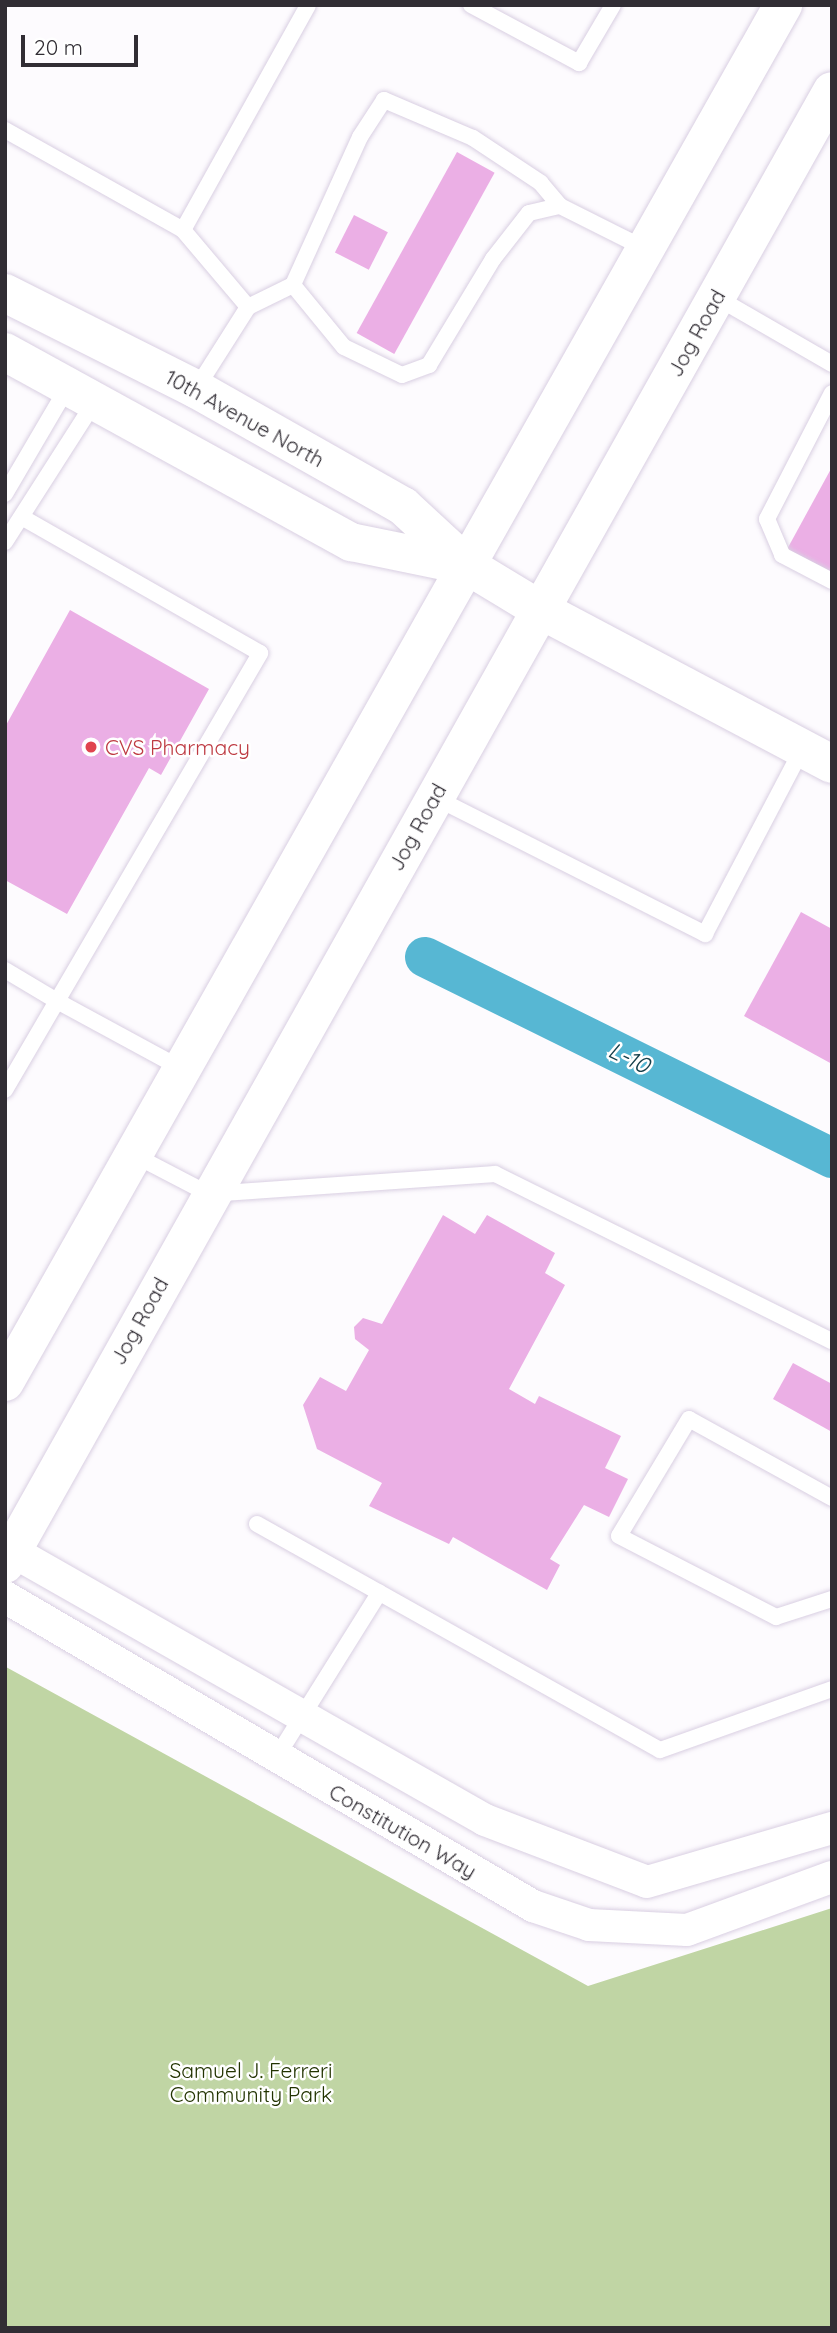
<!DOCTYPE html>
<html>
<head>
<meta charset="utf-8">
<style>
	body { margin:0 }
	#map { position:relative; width:837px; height:2333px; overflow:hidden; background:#fdfbfe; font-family:Quicksand,sans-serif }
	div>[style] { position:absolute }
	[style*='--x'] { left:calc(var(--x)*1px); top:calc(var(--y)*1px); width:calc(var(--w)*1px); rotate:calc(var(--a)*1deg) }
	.green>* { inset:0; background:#c0d5a4 }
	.canal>* { height:40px; margin:-20px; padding:0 20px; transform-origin:20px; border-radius:20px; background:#57b7d3 }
	.building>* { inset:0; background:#ebafe5; transform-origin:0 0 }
	.roads { filter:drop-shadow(0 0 2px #d9cfe2) drop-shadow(0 0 2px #d9cfe2) }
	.lane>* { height:16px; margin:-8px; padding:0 8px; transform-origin:8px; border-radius:8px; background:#fff }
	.street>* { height:32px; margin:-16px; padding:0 16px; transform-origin:16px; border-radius:16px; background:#fff }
	.secondary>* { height:38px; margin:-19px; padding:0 19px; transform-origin:19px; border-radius:19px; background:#fff }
	.dots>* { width:19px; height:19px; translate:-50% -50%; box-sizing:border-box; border:4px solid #fff; border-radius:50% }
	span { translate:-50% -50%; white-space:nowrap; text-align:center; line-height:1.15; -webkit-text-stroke:5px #fff; paint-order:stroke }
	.street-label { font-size:21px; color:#312d34 }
	.health-label { font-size:21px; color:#be3a42 }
	.left { translate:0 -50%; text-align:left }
	.park-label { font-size:21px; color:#230 }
	.water-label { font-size:23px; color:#15404c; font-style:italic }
	.frame { position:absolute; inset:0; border:7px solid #312d34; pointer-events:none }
	.scale { position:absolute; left:21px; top:35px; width:117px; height:32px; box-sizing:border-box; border:4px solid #312d34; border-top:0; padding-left:9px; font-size:21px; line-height:24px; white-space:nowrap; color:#312d34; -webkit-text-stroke:5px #fff; paint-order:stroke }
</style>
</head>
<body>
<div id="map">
	<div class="green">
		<i style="clip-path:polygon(6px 1667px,588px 1986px,832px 1908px,832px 2328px,5px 2328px)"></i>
	</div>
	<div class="canal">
		<i style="--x:425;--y:957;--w:454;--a:26.3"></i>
	</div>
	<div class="building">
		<i style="left:457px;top:152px;width:43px;height:207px;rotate:29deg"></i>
		<i style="left:354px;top:215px;width:38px;height:42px;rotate:27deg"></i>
		<i style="clip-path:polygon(832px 467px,832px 579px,785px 553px)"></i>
		<i style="clip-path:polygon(70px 610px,209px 689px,161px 775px,149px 768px,67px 914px,5px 880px,5px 727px)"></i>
		<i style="clip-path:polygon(801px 912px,832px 929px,832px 1064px,744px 1016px)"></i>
		<i style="clip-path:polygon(443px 1215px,475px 1234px,487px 1215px,555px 1253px,545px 1273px,565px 1285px,509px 1389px,535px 1404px,539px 1396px,621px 1436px,605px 1468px,628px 1479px,609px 1517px,584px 1505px,550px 1559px,560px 1565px,547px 1590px,453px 1537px,449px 1544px,369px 1506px,382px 1483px,317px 1449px,303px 1405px,320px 1377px,346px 1391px,369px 1350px,355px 1339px,354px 1327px,363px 1318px,382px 1324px)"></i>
		<i style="clip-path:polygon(793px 1363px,832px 1384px,832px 1432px,773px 1399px)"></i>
	</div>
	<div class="roads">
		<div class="lane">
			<i style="--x:471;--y:5;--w:123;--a:28.2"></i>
			<i style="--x:579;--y:63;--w:67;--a:-59.6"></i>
			<i style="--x:5;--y:130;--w:204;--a:29.3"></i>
			<i style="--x:183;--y:230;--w:257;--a:-60.9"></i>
			<i style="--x:560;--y:206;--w:30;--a:-130"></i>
			<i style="--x:541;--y:183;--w:82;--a:-146.5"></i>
			<i style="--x:473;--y:138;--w:97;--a:-156.9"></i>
			<i style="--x:384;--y:100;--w:44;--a:123"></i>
			<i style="--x:360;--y:137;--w:162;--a:114.4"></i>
			<i style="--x:293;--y:285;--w:80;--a:50.6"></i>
			<i style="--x:344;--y:347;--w:64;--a:25.8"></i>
			<i style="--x:402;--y:375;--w:29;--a:-20"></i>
			<i style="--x:429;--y:365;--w:124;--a:-58.9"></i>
			<i style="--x:493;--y:259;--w:58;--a:-52"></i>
			<i style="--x:529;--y:213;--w:32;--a:-13"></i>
			<i style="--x:560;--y:206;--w:96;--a:26.6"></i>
			<i style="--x:183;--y:230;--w:101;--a:49.8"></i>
			<i style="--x:716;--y:297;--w:134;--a:30"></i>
			<i style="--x:196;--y:389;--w:97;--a:-57.6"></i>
			<i style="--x:248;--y:307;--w:50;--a:-26.1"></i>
			<i style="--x:832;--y:393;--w:142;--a:117.3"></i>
			<i style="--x:767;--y:519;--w:39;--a:67"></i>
			<i style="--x:782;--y:555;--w:56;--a:27.5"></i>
			<i style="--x:5;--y:494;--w:126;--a:-59.6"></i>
			<i style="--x:5;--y:542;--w:167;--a:-57.4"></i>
			<i style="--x:434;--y:797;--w:304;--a:26.8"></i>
			<i style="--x:705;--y:934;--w:211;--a:-62.3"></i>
			<i style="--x:5;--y:970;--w:61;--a:30.8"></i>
			<i style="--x:57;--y:1001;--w:403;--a:-59.7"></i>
			<i style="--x:260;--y:653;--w:274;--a:-150.3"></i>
			<i style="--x:5;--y:1090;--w:103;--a:-59.7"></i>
			<i style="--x:57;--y:1001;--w:142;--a:28.5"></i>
			<i style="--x:134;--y:1155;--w:85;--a:27.5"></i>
			<i style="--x:209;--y:1194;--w:287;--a:-4"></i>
			<i style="--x:495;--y:1174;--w:376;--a:26.4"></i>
			<i style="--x:832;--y:1498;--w:163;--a:-151.1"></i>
			<i style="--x:689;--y:1419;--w:136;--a:120.9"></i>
			<i style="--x:619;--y:1536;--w:177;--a:27.3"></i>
			<i style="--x:776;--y:1617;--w:59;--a:-17.8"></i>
			<i style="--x:257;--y:1524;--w:462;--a:29.3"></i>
			<i style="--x:660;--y:1750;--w:182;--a:-19.5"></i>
			<i style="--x:276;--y:1758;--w:195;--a:-58"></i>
		</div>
		<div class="street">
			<i style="--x:5;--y:1547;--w:552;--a:29.63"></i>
			<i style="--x:485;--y:1820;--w:173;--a:20.9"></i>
			<i style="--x:647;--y:1882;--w:193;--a:-16.3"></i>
			<i style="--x:5;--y:1597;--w:612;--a:30.34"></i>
			<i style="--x:533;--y:1906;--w:59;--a:18.7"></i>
			<i style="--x:589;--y:1925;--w:98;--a:2.9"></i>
			<i style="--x:687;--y:1930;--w:154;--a:-20.1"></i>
		</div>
		<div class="secondary">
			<i style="--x:5;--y:293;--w:214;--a:26.7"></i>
			<i style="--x:196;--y:389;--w:238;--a:29.5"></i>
			<i style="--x:403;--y:506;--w:88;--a:42.7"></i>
			<i style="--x:468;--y:566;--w:83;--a:31.2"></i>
			<i style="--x:539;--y:609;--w:331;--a:27.9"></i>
			<i style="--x:5;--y:352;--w:395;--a:28.8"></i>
			<i style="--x:351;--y:542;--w:119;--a:11.6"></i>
			<i style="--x:5;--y:1382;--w:1582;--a:-60.53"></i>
			<i style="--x:5;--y:1564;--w:1689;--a:-60.69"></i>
		</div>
	</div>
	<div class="dots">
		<i style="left:91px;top:747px;background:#e0444e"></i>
	</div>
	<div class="street-label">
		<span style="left:696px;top:333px;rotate:-61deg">Jog Road</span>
		<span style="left:245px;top:418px;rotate:29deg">10th Avenue North</span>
		<span style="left:417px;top:827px;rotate:-61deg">Jog Road</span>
		<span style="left:139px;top:1321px;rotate:-61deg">Jog Road</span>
		<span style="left:403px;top:1831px;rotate:30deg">Constitution Way</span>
	</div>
	<div class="health-label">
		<span class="left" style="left:105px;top:747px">CVS Pharmacy</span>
	</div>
	<div class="park-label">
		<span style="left:251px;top:2082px">Samuel J. Ferreri<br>Community Park</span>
	</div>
	<div class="water-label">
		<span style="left:629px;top:1058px;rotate:26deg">L-10</span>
	</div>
	<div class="frame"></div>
	<div class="scale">20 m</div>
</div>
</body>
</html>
